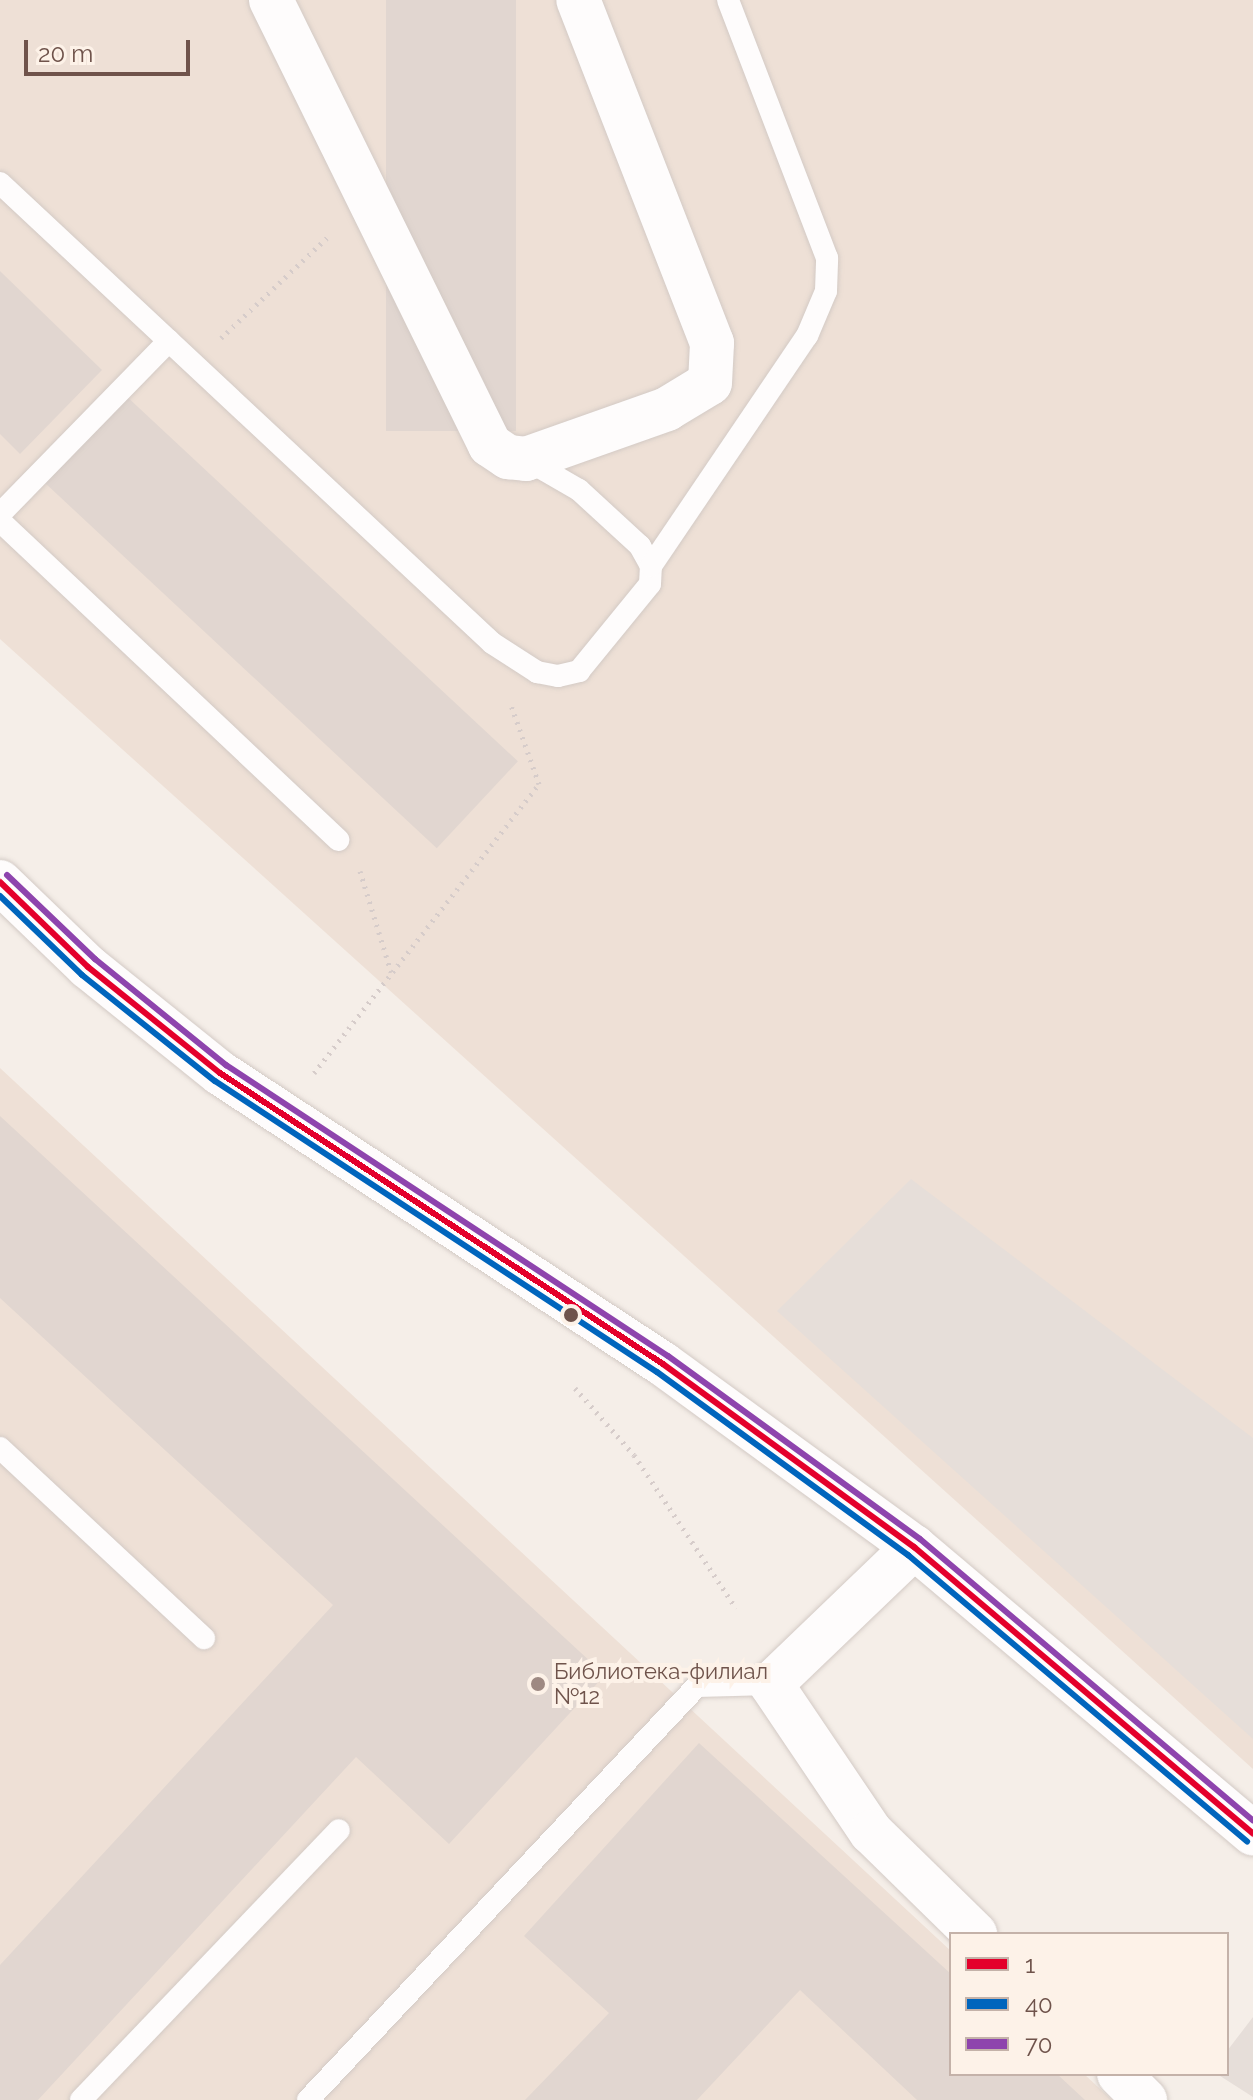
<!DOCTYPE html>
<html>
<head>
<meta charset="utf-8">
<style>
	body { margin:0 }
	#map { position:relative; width:1253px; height:2100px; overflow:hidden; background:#f5eee8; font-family:Raleway,sans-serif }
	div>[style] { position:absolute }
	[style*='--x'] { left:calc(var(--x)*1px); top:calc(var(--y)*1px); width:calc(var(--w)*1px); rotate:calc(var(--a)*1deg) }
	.residential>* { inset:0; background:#eee0d6 }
	.industrial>* { inset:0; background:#e6ded9 }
	.building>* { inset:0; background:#e1d6d0; transform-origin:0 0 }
	.path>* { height:5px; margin-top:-2.5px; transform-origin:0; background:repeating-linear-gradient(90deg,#d6ccca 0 2px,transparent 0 8px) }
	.roads { filter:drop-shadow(0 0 2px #d3cac5) drop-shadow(0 0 2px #d3cac5) }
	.service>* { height:22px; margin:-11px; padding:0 11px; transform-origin:11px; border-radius:11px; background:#fefcfc }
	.minor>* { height:44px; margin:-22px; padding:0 22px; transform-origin:22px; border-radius:22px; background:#fefcfc }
	.tertiary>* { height:44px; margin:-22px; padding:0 22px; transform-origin:22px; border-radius:22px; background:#fefcfc }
	.bus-1>* { height:6px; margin:-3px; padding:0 3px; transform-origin:3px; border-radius:3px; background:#e4002b }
	.bus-2>* { height:6px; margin:-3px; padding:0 3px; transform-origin:3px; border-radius:3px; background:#0065bd }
	.bus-3>* { height:6px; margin:-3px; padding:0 3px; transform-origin:3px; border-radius:3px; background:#8e44ad }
	.dots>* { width:22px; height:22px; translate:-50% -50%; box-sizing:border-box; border:4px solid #fdf2e8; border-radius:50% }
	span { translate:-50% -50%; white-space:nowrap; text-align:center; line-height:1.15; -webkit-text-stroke:8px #fdf2e8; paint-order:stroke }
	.poi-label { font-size:22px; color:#6f534b }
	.left { translate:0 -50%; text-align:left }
	.legend { position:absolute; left:949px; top:1932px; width:280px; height:144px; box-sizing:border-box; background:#fdf2e8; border:2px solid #c4b2a9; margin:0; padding:10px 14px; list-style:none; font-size:24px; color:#6f534b }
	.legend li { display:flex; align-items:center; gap:16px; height:40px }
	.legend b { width:40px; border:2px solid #c4b2a9 }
	.scale { position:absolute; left:24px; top:40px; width:166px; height:36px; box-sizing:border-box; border:4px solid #6f534b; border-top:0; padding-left:10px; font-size:24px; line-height:28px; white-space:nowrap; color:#6f534b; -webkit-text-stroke:6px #fdf2e8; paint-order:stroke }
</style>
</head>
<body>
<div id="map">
	<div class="residential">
		<i style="clip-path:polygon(0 0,1253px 0,1253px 1769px,0 639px)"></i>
		<i style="clip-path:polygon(0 1068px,951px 1951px,951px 2074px,1084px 2074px,1112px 2100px,0 2100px)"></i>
	</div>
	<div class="industrial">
		<i style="clip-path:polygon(911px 1179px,1253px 1438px,1253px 1739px,777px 1311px)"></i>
		<i style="clip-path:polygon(1253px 2017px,1253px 2097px,1217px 2074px,1227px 2074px,1227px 2051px)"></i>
	</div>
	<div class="building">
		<i style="left:386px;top:0;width:130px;height:431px"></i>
		<i style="clip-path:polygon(0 271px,102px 370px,20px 454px,0 434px)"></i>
		<i style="left:123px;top:393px;width:540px;height:119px;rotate:43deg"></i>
		<i style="clip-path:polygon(0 1116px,605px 1675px,449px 1844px,356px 1757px,38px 2100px,0 2100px,0 1965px,333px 1605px,0 1298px)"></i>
		<i style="clip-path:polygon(699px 1743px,951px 1974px,951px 2074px,1057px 2074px,1085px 2100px,917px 2100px,800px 1990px,697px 2100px,525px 2100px,609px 2013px,524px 1936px)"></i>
	</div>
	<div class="path">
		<i style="--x:221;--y:338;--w:150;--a:-43.4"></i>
		<i style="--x:360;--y:871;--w:106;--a:72.9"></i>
		<i style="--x:314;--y:1073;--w:366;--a:-52.1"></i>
		<i style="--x:539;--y:784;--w:87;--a:-109.5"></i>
		<i style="--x:575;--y:1388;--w:89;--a:48.6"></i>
		<i style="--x:634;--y:1455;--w:184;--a:56.3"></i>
	</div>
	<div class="roads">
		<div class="service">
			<i style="--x:0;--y:183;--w:674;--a:43.07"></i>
			<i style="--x:492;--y:643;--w:54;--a:32.8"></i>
			<i style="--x:537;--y:672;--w:21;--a:11"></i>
			<i style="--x:558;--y:676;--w:22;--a:-13"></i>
			<i style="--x:579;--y:671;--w:112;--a:-50.8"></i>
			<i style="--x:650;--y:584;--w:18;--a:-87"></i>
			<i style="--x:651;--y:566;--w:23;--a:-119"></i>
			<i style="--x:640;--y:546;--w:83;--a:-137.4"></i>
			<i style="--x:579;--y:490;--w:60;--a:-150"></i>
			<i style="--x:0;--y:514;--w:242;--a:-45.7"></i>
			<i style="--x:0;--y:521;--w:465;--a:43.3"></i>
			<i style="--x:651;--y:566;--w:278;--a:-55.9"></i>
			<i style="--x:807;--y:336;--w:49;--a:-67.1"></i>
			<i style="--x:826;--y:291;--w:33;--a:-88"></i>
			<i style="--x:827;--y:258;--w:276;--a:-111"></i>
			<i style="--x:0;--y:1448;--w:279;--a:43"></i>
			<i style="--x:81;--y:2100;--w:373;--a:-46.3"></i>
			<i style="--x:308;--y:2100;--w:568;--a:-46.78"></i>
			<i style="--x:697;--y:1686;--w:74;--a:-1.5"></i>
		</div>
		<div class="minor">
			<i style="--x:271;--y:0;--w:496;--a:63.8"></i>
			<i style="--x:490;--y:445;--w:22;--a:34"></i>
			<i style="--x:508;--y:457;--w:18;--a:6"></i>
			<i style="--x:526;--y:459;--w:150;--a:-19.5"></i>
			<i style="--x:667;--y:409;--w:50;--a:-31.2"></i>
			<i style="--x:710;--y:383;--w:40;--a:-87.1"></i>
			<i style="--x:712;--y:343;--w:368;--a:-111.3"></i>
			<i style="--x:914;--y:1547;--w:198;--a:136.2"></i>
			<i style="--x:771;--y:1684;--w:179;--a:56"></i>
			<i style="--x:871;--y:1832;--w:146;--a:44.4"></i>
			<i style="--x:1119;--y:2074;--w:37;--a:45"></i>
		</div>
		<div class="tertiary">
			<i style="--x:0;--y:882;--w:122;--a:44"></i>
			<i style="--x:88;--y:967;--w:169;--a:38.8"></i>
			<i style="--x:220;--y:1073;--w:530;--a:33.3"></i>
			<i style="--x:663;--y:1364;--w:311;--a:36.1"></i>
			<i style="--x:914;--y:1547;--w:444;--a:40.2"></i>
		</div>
	</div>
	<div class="bus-1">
		<i style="--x:0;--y:882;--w:122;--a:44"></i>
		<i style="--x:88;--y:967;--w:169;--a:38.8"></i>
		<i style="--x:220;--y:1073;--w:530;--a:33.3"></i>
		<i style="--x:663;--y:1364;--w:311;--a:36.1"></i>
		<i style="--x:914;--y:1547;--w:444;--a:40.2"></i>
	</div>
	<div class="bus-2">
		<i style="--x:0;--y:896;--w:114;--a:43.9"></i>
		<i style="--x:82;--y:975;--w:170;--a:38.6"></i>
		<i style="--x:215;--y:1081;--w:529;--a:33.36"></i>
		<i style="--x:657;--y:1372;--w:311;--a:36.1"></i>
		<i style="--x:908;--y:1555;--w:444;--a:40.2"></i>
	</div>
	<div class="bus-3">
		<i style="--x:7;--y:875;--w:122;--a:43.7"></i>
		<i style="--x:95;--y:959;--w:169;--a:39"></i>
		<i style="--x:226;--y:1065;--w:529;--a:33.36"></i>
		<i style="--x:668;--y:1356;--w:311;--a:36"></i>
		<i style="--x:920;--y:1539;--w:436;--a:40.2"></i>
	</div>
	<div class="dots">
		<i style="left:571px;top:1315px;background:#6f534b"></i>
		<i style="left:538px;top:1684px;background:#9e8982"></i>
	</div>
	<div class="poi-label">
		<span class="left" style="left:554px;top:1684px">Библиотека-филиал<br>№12</span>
	</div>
	<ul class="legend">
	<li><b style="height:10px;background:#e4002b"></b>1</li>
	<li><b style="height:10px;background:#0065bd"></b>40</li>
	<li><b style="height:10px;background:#8e44ad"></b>70</li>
	</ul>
	<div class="scale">20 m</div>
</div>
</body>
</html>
